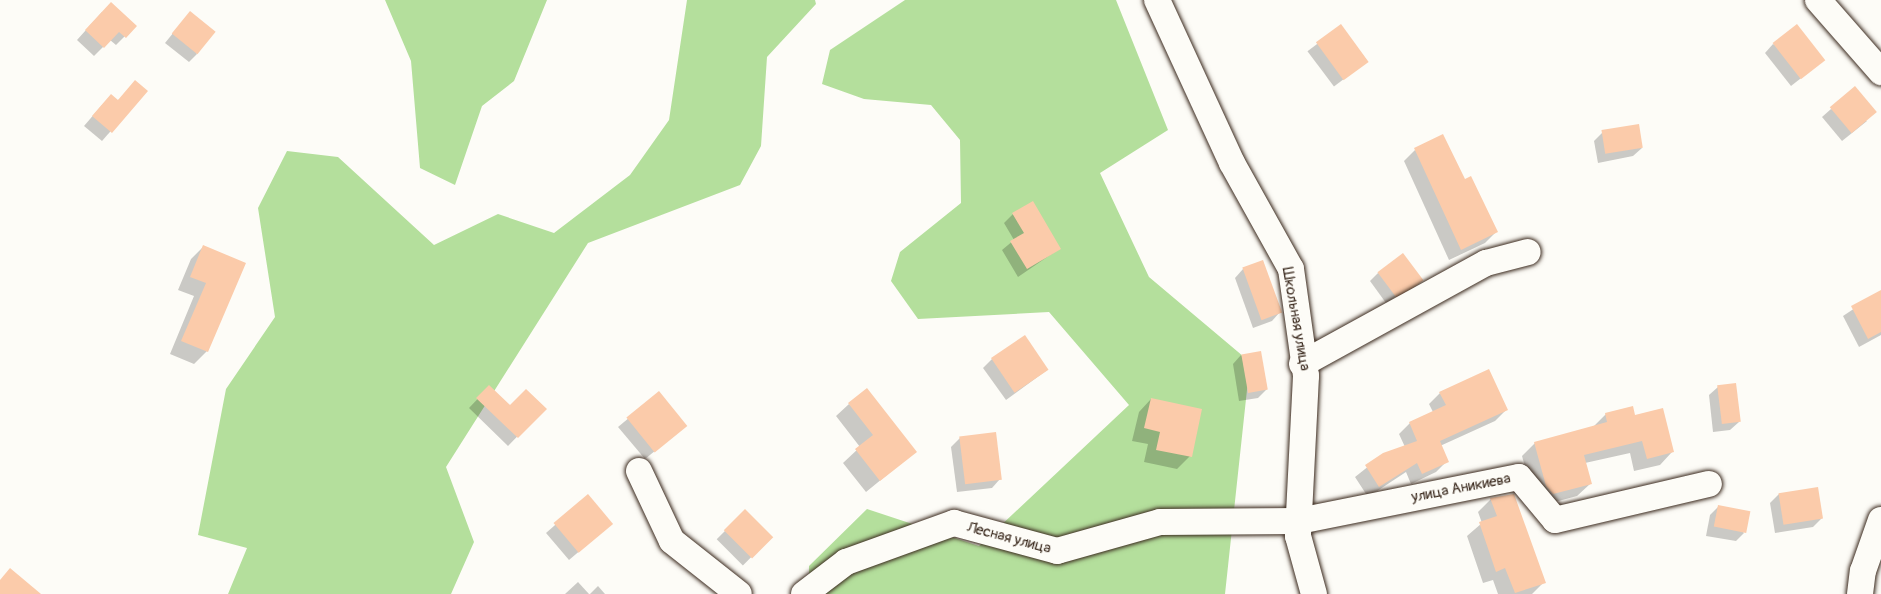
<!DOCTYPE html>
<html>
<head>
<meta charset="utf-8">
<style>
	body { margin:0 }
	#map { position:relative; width:1881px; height:594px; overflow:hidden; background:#fdfcf7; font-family:Pangolin,sans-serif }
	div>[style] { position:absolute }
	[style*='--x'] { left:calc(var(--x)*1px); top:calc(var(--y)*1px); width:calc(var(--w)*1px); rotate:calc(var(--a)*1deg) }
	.green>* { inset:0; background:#b4df9c }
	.shadow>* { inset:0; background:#0003; transform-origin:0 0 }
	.building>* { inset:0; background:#fbcbaa; transform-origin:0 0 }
	.roads { filter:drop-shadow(0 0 2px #3b2a1e) drop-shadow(0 0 2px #3b2a1e) }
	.minor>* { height:26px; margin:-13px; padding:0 13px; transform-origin:13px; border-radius:13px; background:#fdfcf7 }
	span { translate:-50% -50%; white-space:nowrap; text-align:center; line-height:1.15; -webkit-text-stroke:4.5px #fdfcf7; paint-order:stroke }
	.street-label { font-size:15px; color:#3b2a1e }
</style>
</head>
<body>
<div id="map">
	<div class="green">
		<i style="clip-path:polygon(385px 0,547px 0,514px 81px,482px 106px,455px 185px,420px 168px,411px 61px)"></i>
		<i style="clip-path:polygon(687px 0,815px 0,816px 4px,767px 57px,761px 146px,740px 185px,588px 243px,446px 467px,474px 542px,451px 594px,228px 594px,247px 548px,198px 535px,226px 389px,275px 317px,258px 208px,287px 151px,338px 157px,434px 245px,498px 214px,554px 233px,630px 175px,669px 120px)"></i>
		<i style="clip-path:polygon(905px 0,1116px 0,1168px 130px,1100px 173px,1149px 277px,1250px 362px,1225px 594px,809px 594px,809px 566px,867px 509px,979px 546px,1129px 405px,1049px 312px,918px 319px,891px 281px,900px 252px,961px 203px,960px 140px,931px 105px,864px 99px,822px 84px,830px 50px)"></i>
	</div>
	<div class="shadow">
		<i style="clip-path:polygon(102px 12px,135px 26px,116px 45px,110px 40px,94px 56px,77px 40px)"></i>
		<i style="clip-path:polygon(182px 22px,197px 54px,189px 62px,165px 43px)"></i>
		<i style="left:1341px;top:26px;width:44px;height:42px;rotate:53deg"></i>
		<i style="clip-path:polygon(1773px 44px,1814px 68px,1791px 86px,1765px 53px)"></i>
		<i style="clip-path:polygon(146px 91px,102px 141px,84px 126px,102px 105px)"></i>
		<i style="clip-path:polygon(1831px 109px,1867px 121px,1842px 141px,1822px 117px)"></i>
		<i style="clip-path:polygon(1603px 132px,1642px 148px,1633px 156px,1598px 163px,1594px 141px)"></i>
		<i style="clip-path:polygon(1415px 150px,1464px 181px,1496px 232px,1485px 243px,1449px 260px,1404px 161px)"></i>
		<i style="clip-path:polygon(1013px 214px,1059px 249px,1018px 277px,1002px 250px,1014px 240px,1004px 223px)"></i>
		<i style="clip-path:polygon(203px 247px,244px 263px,207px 351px,194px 364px,170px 354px,194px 296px,178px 290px,191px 259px)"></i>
		<i style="clip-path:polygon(1262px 262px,1280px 312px,1272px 321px,1253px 328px,1235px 278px,1243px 269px)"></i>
		<i style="clip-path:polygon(1378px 273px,1421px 280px,1386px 303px,1370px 281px)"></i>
		<i style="clip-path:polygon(1876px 294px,1881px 304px,1881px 335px,1859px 347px,1843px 316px)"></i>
		<i style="clip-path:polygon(1241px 355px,1267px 389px,1258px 398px,1239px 401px,1233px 364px)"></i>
		<i style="clip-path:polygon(992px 359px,1047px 370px,1006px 400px,983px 368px)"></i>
		<i style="clip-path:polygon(489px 387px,510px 407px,544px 409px,508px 446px,469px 408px)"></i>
		<i style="clip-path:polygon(1718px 387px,1739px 422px,1730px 430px,1713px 432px,1709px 395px)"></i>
		<i style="clip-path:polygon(659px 393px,676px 434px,645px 459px,618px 427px)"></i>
		<i style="clip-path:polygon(1440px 393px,1506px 410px,1495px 421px,1440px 446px,1447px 461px,1436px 472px,1411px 484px,1406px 472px,1368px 497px,1355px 477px,1384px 454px,1405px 447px,1399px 434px,1410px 423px,1433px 412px,1429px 404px)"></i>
		<i style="clip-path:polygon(1151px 399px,1190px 456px,1177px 469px,1144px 462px,1148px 444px,1132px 441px,1139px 412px)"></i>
		<i style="clip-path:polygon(849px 404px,915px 452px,866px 492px,843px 463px,860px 447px,836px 416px)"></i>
		<i style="clip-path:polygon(1606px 414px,1634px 417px,1672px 452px,1660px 465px,1634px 471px,1630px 453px,1585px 463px,1590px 484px,1577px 496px,1540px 506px,1534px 499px,1522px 456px,1535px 443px,1592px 428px)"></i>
		<i style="clip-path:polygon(960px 438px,1000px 479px,992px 488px,957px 492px,951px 447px)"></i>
		<i style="clip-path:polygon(1779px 494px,1822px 518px,1813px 527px,1775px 533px,1770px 503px)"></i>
		<i style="clip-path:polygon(588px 496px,602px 532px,569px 560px,546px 533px)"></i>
		<i style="clip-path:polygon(1491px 499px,1544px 582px,1532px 594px,1498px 594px,1493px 580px,1483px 583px,1467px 536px,1482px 523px,1478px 512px)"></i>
		<i style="clip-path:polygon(1719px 506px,1744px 533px,1736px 541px,1706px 536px,1710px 515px)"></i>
		<i style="left:745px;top:511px;width:37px;height:40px;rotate:45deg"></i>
		<i style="clip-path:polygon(578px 582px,589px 594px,565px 594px)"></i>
		<i style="clip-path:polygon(598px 586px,605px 594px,590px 594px)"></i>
	</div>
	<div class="building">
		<i style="clip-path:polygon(111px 2px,137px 26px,126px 38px,119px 32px,104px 48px,85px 30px)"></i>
		<i style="left:190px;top:11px;width:33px;height:29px;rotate:39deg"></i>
		<i style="left:1341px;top:24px;width:47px;height:31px;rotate:54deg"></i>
		<i style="left:1797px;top:24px;width:46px;height:31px;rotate:52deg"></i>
		<i style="clip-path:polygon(135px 80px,148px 91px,112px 133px,92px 116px,111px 94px,118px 100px)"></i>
		<i style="left:1855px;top:86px;width:34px;height:33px;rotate:50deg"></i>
		<i style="left:1639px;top:124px;width:24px;height:38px;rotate:81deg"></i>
		<i style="clip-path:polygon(1443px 134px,1465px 179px,1471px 176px,1498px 232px,1461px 250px,1414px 148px)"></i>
		<i style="clip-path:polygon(1033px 201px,1061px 249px,1027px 269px,1010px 241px,1024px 233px,1012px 213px)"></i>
		<i style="clip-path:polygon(203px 245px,246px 263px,208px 352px,181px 341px,206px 283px,190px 277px)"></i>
		<i style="left:1403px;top:253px;width:34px;height:32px;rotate:53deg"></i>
		<i style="left:1263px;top:260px;width:56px;height:22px;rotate:70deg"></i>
		<i style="clip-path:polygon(1881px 290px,1881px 332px,1868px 339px,1851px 306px)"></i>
		<i style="left:1025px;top:335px;width:42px;height:41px;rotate:56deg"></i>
		<i style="left:1261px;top:351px;width:39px;height:20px;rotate:80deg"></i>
		<i style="clip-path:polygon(1489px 369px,1508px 410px,1440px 441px,1449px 462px,1422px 474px,1417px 463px,1379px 487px,1365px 465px,1383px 453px,1417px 441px,1409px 422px,1446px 405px,1439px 392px)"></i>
		<i style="left:1736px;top:383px;width:39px;height:19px;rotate:83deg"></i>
		<i style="clip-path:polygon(489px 385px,510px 405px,526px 389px,547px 409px,518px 438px,476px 398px)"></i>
		<i style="clip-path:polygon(867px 388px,917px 452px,880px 481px,855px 449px,873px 435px,848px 403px)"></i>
		<i style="left:659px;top:391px;width:45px;height:42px;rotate:51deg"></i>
		<i style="clip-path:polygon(1151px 398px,1202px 409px,1192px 457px,1156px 450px,1160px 432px,1144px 428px)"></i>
		<i style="clip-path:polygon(1633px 406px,1635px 415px,1663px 408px,1674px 452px,1647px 459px,1642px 441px,1584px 455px,1592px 484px,1553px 494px,1546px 486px,1534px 442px,1607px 422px,1605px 413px)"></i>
		<i style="left:996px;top:432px;width:48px;height:37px;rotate:83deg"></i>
		<i style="left:1818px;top:487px;width:32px;height:40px;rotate:81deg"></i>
		<i style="left:588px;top:494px;width:39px;height:45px;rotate:50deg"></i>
		<i style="clip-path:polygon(1514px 494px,1546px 583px,1515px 593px,1505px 568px,1496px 572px,1479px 522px,1497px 516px,1490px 498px)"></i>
		<i style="left:1718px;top:505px;width:33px;height:22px;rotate:11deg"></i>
		<i style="left:745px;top:509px;width:40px;height:30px;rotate:45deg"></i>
		<i style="clip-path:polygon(10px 568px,41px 594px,0 594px,0 580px)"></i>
	</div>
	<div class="roads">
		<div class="minor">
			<i style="--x:1157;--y:0;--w:179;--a:65.3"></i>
			<i style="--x:1232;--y:163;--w:121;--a:60.9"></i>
			<i style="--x:1291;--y:269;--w:108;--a:82"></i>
			<i style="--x:1306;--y:376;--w:160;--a:92.9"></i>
			<i style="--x:1298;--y:536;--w:60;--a:74.6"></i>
			<i style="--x:1818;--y:0;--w:96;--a:48.8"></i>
			<i style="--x:1302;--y:364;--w:210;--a:-28.8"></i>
			<i style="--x:1486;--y:263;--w:43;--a:-14.7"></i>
			<i style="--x:639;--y:471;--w:77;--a:64.8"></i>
			<i style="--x:672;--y:541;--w:85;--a:38.3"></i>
			<i style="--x:804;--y:594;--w:53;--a:-37.3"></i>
			<i style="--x:846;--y:562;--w:115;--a:-19.9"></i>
			<i style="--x:954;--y:523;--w:107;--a:15.2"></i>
			<i style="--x:1057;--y:551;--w:107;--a:-15.7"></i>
			<i style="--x:1160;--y:522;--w:139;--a:-0.4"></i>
			<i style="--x:1299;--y:521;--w:224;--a:-11.3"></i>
			<i style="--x:1519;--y:477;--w:56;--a:50.1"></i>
			<i style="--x:1555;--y:520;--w:158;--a:-13.2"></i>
			<i style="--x:1860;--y:594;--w:23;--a:-83"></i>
			<i style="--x:1863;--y:571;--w:54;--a:-70.6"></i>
		</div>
	</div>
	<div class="street-label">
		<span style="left:1296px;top:319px;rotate:80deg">Школьная улица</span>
		<span style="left:1461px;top:488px;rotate:-11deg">улица Аникиева</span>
		<span style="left:1009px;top:538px;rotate:15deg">Лесная улица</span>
	</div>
</div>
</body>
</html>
